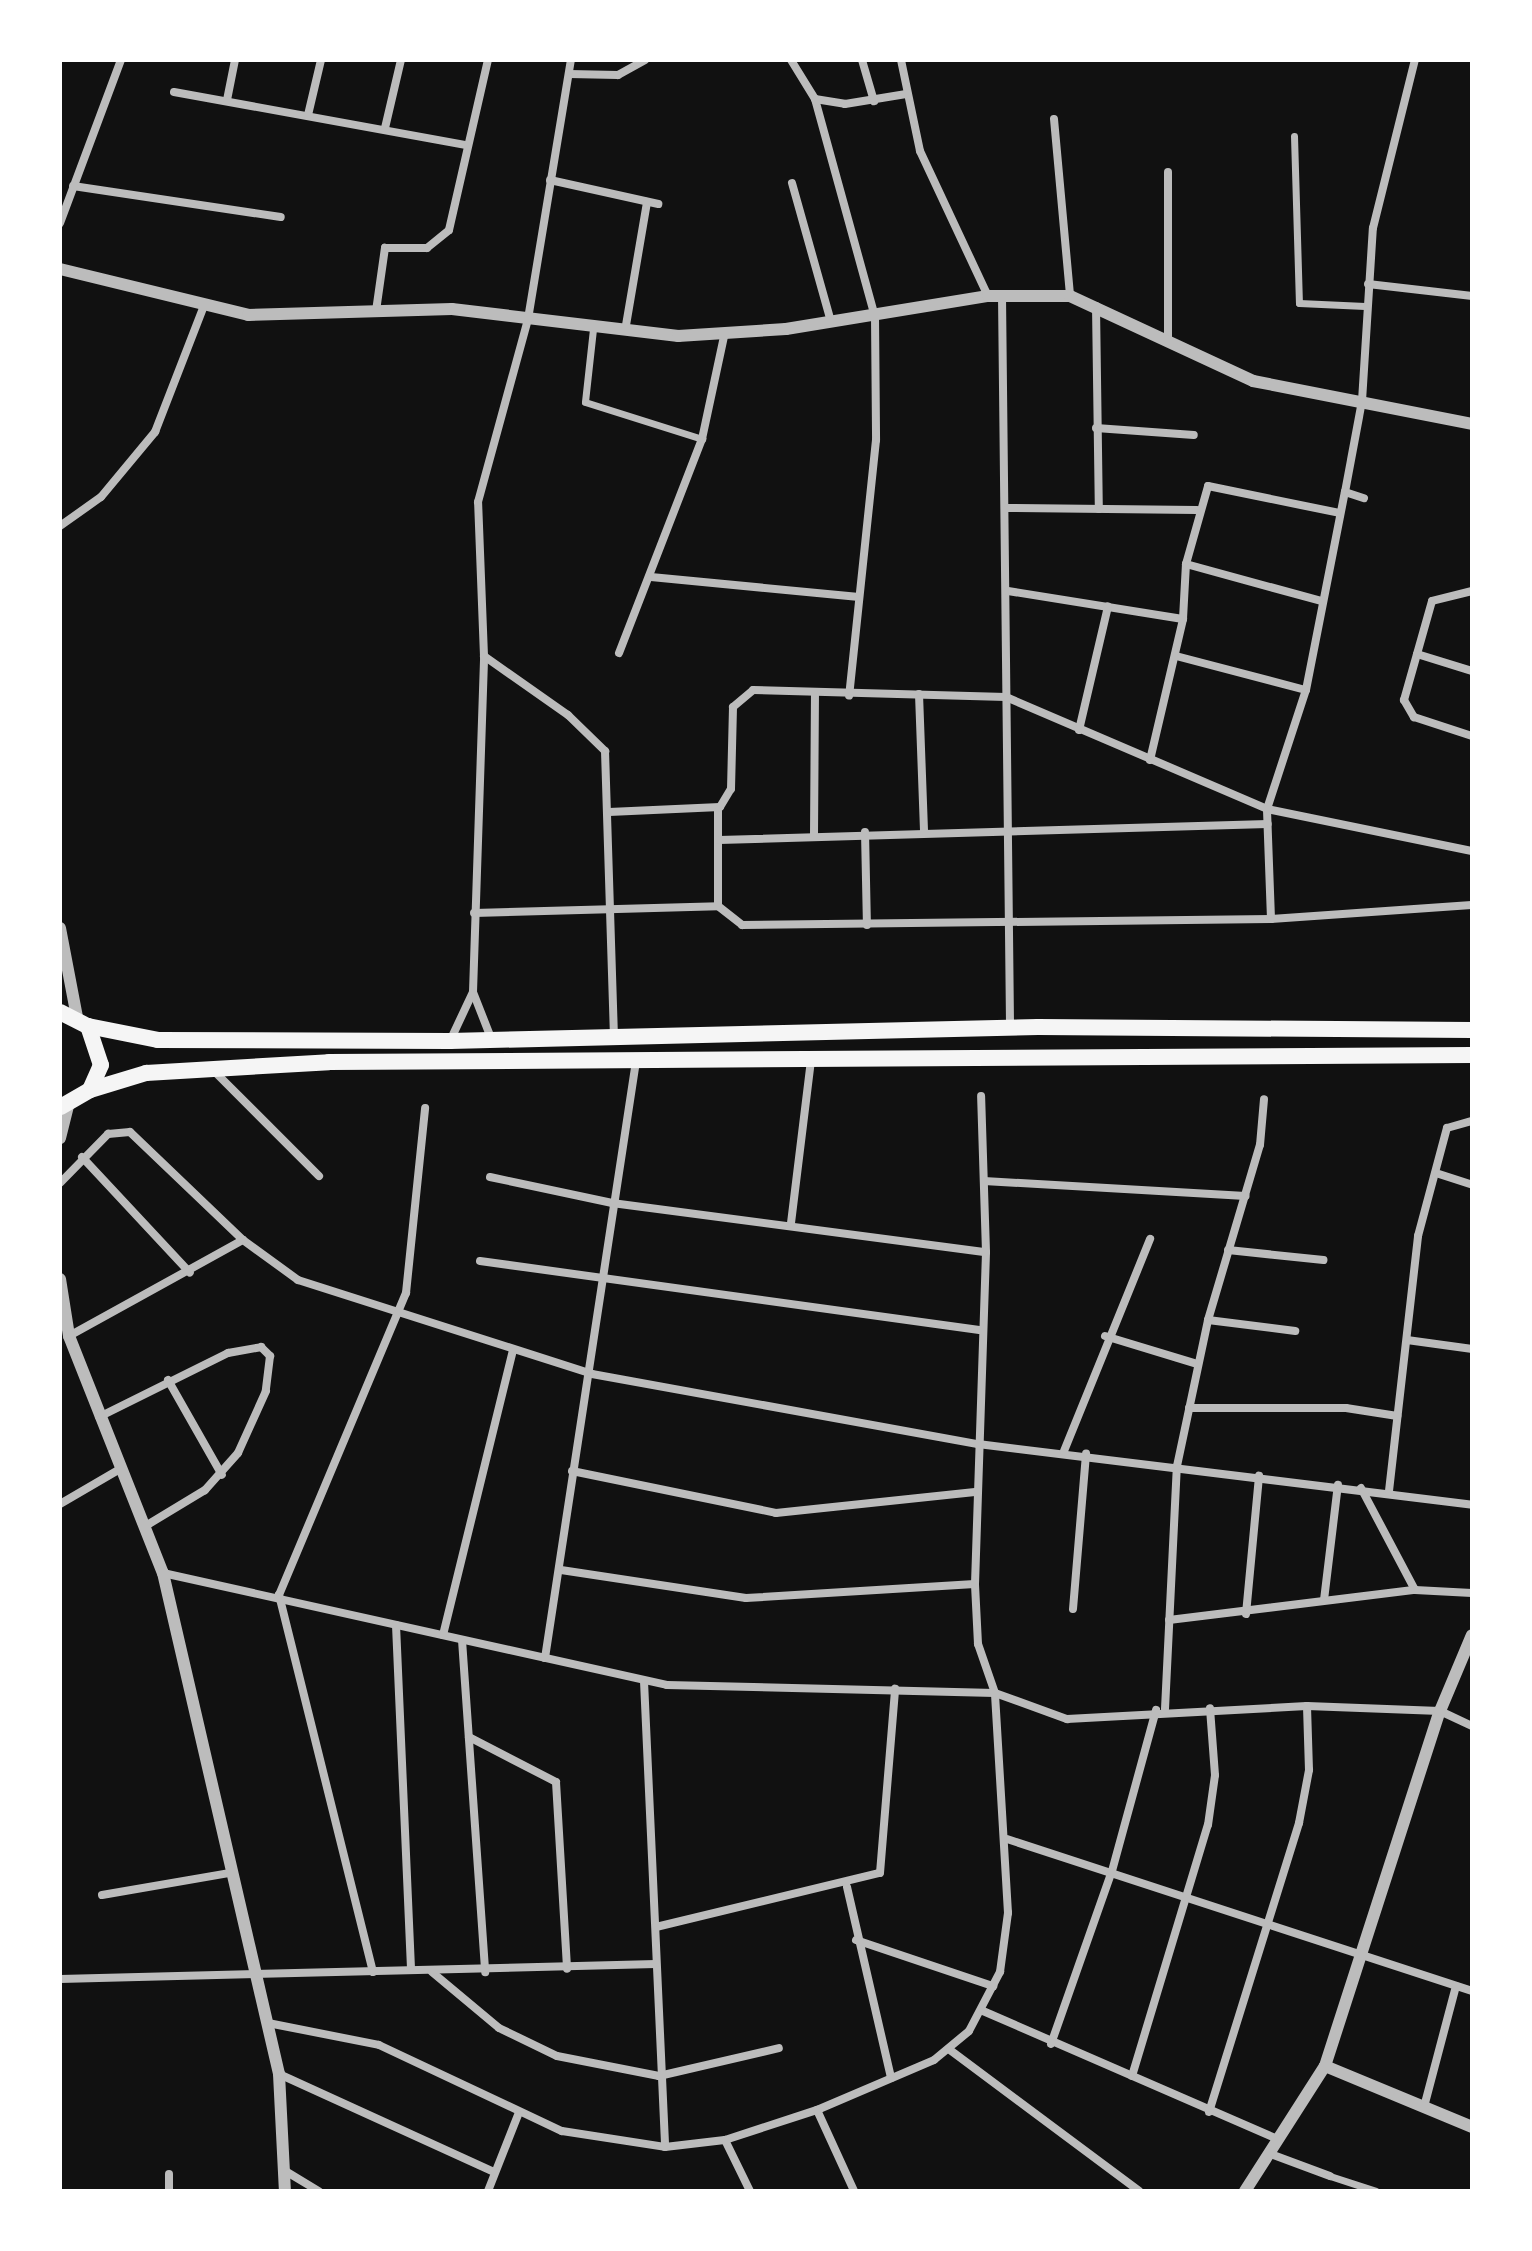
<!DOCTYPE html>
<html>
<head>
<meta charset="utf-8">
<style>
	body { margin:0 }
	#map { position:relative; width:1532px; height:2251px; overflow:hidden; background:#111; font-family:"Archivo Narrow",sans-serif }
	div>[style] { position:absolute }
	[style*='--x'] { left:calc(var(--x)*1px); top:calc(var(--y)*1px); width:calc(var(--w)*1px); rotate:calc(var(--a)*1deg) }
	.pedestrian>* { height:7px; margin:-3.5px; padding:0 3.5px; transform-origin:3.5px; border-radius:3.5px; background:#bcbcbc }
	.minor>* { height:8px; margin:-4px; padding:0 4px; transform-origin:4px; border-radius:4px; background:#bcbcbc }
	.tertiary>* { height:12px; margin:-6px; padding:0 6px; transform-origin:6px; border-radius:6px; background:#bcbcbc }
	.primary>* { height:16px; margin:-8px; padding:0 8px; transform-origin:8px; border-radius:8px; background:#f5f5f5 }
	span { translate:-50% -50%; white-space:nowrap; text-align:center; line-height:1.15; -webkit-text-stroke:7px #fff; paint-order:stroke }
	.frame { position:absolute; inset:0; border:62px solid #fff; pointer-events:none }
</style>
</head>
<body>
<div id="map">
	<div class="pedestrian">
		<i style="--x:1294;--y:136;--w:167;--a:88.3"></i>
		<i style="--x:1299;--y:303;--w:66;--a:2.6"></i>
		<i style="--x:593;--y:329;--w:73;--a:96.3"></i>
		<i style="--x:585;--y:402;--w:123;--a:17.5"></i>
		<i style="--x:1330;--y:2176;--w:48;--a:18.1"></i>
	</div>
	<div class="minor">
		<i style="--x:791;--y:60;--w:46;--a:58.4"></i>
		<i style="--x:815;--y:99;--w:30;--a:9"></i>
		<i style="--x:845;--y:104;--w:62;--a:-9.3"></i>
		<i style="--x:862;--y:60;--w:43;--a:73.7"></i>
		<i style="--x:901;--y:60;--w:93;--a:78.2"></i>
		<i style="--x:920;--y:151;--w:160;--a:64.9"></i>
		<i style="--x:569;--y:74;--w:49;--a:1.2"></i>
		<i style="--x:618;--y:75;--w:31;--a:-29"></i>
		<i style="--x:174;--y:92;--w:297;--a:10.3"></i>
		<i style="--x:815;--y:99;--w:226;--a:74.6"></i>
		<i style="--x:875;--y:317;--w:123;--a:89.5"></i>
		<i style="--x:876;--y:440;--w:257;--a:96"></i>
		<i style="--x:227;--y:100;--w:41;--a:-78.7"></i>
		<i style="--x:308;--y:115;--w:57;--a:-76.7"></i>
		<i style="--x:1054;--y:119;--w:178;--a:84.8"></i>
		<i style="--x:385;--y:128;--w:70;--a:-76.8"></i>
		<i style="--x:1168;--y:172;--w:165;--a:90"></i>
		<i style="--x:550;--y:180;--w:111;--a:12.5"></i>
		<i style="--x:792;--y:183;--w:144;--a:74.3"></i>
		<i style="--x:73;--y:186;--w:210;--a:8.5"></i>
		<i style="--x:60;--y:223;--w:174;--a:-69.5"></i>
		<i style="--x:1368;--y:284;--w:105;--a:6.6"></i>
		<i style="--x:1002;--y:296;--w:732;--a:89.37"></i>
		<i style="--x:1096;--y:306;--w:203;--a:89.2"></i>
		<i style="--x:376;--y:311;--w:64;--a:-81.9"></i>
		<i style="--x:385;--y:248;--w:42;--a:0"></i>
		<i style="--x:427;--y:248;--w:28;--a:-39"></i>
		<i style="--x:449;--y:230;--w:174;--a:-77.1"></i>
		<i style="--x:625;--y:331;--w:131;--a:-80.3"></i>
		<i style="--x:1096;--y:428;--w:98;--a:4.1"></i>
		<i style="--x:1345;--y:492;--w:20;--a:18"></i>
		<i style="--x:1008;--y:508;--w:189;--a:0.6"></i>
		<i style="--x:60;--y:526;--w:50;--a:-35.3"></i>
		<i style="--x:101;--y:497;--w:85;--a:-50.3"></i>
		<i style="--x:155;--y:432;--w:133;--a:-68.8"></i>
		<i style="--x:1186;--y:564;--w:140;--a:15.3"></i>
		<i style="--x:651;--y:577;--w:209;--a:5.5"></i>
		<i style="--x:1008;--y:591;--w:177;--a:9.1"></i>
		<i style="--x:1472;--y:591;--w:41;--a:166"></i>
		<i style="--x:1432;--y:601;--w:103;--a:105.8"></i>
		<i style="--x:1404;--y:700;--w:20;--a:60"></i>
		<i style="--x:1414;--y:717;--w:61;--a:18.1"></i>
		<i style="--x:619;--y:653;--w:230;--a:-68.8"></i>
		<i style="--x:702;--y:439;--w:105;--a:-77.9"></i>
		<i style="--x:1417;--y:654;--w:58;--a:17.2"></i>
		<i style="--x:484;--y:656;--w:103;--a:35.1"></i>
		<i style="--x:568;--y:715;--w:52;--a:44.2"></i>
		<i style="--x:605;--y:751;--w:286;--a:88.2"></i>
		<i style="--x:1176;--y:656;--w:134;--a:14.7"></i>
		<i style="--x:919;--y:694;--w:138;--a:87.9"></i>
		<i style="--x:1079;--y:730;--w:127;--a:-76.8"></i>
		<i style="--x:1150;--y:760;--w:145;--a:-76.8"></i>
		<i style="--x:1183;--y:619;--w:55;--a:-86.9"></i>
		<i style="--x:1186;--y:564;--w:81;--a:-74.2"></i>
		<i style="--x:1208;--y:486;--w:134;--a:11.6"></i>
		<i style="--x:718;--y:808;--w:98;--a:90"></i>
		<i style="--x:718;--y:906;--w:31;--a:38"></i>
		<i style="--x:742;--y:925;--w:529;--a:-0.65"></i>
		<i style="--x:1271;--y:919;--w:201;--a:-4"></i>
		<i style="--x:609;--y:812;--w:111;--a:-2.6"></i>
		<i style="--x:720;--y:807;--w:21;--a:-59"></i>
		<i style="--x:731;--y:789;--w:82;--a:-88.6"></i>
		<i style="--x:733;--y:707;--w:26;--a:-40"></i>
		<i style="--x:753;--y:690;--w:253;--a:1.6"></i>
		<i style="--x:1006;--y:697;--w:284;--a:23.2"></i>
		<i style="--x:1267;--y:809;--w:209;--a:11.6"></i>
		<i style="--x:865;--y:832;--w:93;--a:88.8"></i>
		<i style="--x:814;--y:835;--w:141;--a:-89.6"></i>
		<i style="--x:719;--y:840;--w:549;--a:-1.67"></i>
		<i style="--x:474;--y:913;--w:244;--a:-1.6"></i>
		<i style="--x:1271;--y:919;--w:110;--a:-92.1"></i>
		<i style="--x:1267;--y:809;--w:125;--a:-71.9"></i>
		<i style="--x:1306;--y:690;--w:202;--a:-78.9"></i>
		<i style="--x:1345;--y:492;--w:93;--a:-79.4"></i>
		<i style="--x:1362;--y:401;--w:173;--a:-86.4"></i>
		<i style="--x:1373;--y:228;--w:173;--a:-76"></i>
		<i style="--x:491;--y:1038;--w:49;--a:-111.4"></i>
		<i style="--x:473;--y:992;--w:336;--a:-88.1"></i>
		<i style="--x:484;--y:656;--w:154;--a:-92.2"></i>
		<i style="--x:478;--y:502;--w:190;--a:-74.7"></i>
		<i style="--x:528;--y:319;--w:263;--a:-80.6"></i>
		<i style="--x:450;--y:1041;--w:54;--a:-64.9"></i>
		<i style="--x:213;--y:1070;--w:150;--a:45"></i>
		<i style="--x:82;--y:1157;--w:158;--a:47"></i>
		<i style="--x:1439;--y:1174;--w:35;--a:18"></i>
		<i style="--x:490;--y:1177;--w:125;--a:12"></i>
		<i style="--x:612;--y:1203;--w:377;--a:7.5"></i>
		<i style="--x:984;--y:1181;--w:262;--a:3.3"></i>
		<i style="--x:60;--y:1183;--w:69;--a:-45.6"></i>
		<i style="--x:108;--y:1134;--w:22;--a:-5"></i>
		<i style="--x:130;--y:1132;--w:156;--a:43.7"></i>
		<i style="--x:243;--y:1240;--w:68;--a:36"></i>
		<i style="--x:298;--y:1280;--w:309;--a:17.7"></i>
		<i style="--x:592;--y:1374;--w:392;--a:10.3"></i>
		<i style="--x:978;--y:1444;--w:498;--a:7"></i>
		<i style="--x:791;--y:1223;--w:165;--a:-83"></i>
		<i style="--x:1228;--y:1250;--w:96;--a:6"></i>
		<i style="--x:480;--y:1261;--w:504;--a:7.87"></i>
		<i style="--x:1208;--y:1320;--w:88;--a:7.2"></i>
		<i style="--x:69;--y:1336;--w:199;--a:-28.9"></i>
		<i style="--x:1105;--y:1336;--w:96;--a:16.9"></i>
		<i style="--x:1407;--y:1340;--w:66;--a:7.9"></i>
		<i style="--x:168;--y:1380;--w:109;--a:60.4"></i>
		<i style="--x:1189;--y:1408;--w:157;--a:0"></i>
		<i style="--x:1346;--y:1408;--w:52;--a:8.9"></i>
		<i style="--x:99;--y:1417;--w:144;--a:-26.4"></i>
		<i style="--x:228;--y:1353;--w:34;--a:-10"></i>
		<i style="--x:261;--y:1347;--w:13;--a:45"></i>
		<i style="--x:270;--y:1356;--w:35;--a:97"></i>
		<i style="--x:266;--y:1391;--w:68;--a:114.3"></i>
		<i style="--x:238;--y:1453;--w:50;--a:131.7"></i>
		<i style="--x:205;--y:1490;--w:71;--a:148.8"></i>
		<i style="--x:1064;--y:1451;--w:229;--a:-67.9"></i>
		<i style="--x:572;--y:1471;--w:208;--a:11.6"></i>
		<i style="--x:776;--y:1513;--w:200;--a:-6"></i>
		<i style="--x:1361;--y:1488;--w:115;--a:62.1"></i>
		<i style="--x:1389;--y:1491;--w:257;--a:-83.5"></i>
		<i style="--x:1418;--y:1236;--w:112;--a:-75"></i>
		<i style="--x:1447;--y:1128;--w:26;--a:-16"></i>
		<i style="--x:60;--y:1504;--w:69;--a:-30.3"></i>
		<i style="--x:561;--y:1570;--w:187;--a:8.6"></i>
		<i style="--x:746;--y:1598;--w:229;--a:-3.5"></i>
		<i style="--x:163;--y:1573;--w:516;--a:12.53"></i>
		<i style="--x:667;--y:1685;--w:328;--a:1.4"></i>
		<i style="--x:995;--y:1693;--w:77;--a:19.9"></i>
		<i style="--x:1067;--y:1719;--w:240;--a:-3.1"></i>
		<i style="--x:1307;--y:1706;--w:133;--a:2.2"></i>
		<i style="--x:1440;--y:1711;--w:35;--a:25"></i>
		<i style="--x:1324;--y:1600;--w:116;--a:-83.1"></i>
		<i style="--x:1073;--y:1609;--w:156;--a:-85.2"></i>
		<i style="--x:1246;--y:1614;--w:139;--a:-84.6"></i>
		<i style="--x:1169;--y:1620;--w:248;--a:-7"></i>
		<i style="--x:1415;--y:1590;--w:57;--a:3"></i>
		<i style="--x:396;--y:1625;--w:344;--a:87.5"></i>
		<i style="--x:443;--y:1635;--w:292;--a:-76.2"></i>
		<i style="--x:462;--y:1640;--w:333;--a:86"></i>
		<i style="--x:545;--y:1658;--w:604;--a:-81.33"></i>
		<i style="--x:644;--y:1681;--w:466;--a:87.4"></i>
		<i style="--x:1165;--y:1709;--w:243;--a:-87.2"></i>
		<i style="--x:1177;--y:1466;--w:149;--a:-78"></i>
		<i style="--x:1208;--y:1320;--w:183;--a:-73.5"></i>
		<i style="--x:1260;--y:1145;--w:46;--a:-85"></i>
		<i style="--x:469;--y:1737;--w:98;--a:27.3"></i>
		<i style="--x:556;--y:1782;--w:187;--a:86.6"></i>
		<i style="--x:1007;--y:1839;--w:489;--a:18.1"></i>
		<i style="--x:847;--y:1887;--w:196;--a:77"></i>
		<i style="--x:102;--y:1895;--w:130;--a:-9.8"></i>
		<i style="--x:656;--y:1927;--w:230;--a:-13.6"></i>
		<i style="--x:880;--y:1873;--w:185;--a:-85.3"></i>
		<i style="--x:856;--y:1940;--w:145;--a:18.6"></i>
		<i style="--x:373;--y:1972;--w:389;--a:-104"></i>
		<i style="--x:279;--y:1595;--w:328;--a:-67.2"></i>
		<i style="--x:406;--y:1293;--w:186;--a:-84.1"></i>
		<i style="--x:432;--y:1972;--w:87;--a:39.9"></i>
		<i style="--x:499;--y:2028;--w:64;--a:25.8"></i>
		<i style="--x:557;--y:2056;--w:104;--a:11.1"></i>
		<i style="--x:659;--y:2076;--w:123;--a:-13.1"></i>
		<i style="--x:60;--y:1979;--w:596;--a:-1.44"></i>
		<i style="--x:983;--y:2011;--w:321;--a:23.5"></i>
		<i style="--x:268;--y:2023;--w:113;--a:11.2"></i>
		<i style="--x:379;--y:2045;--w:202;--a:25.2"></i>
		<i style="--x:562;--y:2131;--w:104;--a:8.8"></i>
		<i style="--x:665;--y:2147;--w:60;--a:-6.7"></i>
		<i style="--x:725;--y:2140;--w:97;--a:-18.1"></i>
		<i style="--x:817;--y:2110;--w:127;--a:-23.1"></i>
		<i style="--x:934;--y:2060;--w:45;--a:-39.6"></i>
		<i style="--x:969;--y:2031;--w:67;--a:-62.3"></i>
		<i style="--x:1000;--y:1972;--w:60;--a:-82.3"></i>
		<i style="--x:1008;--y:1913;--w:220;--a:-93.4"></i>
		<i style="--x:995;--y:1693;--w:52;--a:-109.1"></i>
		<i style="--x:978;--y:1644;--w:60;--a:-92.9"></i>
		<i style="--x:975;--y:1584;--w:332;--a:-88.1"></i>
		<i style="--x:986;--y:1252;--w:156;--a:-91.8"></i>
		<i style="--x:1051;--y:2044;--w:183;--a:-70.6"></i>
		<i style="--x:1112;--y:1871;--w:167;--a:-74.7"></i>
		<i style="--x:950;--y:2050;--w:236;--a:36.7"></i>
		<i style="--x:279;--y:2074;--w:236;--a:24.5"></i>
		<i style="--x:1132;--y:2076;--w:262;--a:-73.2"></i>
		<i style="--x:1208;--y:1825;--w:50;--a:-82"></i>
		<i style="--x:1215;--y:1775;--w:67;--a:-94.3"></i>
		<i style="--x:1424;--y:2107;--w:125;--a:-75.2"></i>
		<i style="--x:817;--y:2110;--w:89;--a:65.4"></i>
		<i style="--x:1209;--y:2112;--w:303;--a:-72.7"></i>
		<i style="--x:1299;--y:1823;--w:54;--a:-79.3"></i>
		<i style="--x:1309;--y:1770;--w:64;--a:-91.8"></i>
		<i style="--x:725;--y:2140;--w:57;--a:63.9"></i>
		<i style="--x:1268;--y:2153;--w:66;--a:20.4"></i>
		<i style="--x:287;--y:2172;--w:37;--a:31"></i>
		<i style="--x:169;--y:2174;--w:17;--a:90"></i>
		<i style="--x:488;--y:2191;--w:82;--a:-68.5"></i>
	</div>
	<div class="tertiary">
		<i style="--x:60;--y:269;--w:194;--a:13.7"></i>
		<i style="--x:248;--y:315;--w:204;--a:-1.7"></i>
		<i style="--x:452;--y:309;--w:228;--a:6.8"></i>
		<i style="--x:678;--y:336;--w:108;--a:-3.7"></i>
		<i style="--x:786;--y:329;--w:205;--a:-9.3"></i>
		<i style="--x:988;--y:296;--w:82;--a:0"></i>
		<i style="--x:1070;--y:296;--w:202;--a:24.9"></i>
		<i style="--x:1253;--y:381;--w:223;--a:11.1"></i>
		<i style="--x:60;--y:928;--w:91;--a:79.2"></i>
		<i style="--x:60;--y:1138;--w:34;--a:-76"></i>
		<i style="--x:60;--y:1279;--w:58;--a:81"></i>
		<i style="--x:69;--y:1336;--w:255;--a:68.4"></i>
		<i style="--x:163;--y:1573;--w:514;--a:76.96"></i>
		<i style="--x:279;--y:2074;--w:117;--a:87.1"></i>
		<i style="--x:1325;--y:2066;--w:159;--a:22.5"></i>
		<i style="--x:1245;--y:2191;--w:148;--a:-57.4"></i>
		<i style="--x:1325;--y:2066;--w:373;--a:-72.1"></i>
		<i style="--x:1440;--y:1711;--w:82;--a:-67.2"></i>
	</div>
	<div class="primary">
		<i style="--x:60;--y:1012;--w:31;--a:27"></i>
		<i style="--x:88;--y:1026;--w:41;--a:71.6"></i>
		<i style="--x:101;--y:1065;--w:27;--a:114"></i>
		<i style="--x:90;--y:1090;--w:34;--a:150"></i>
		<i style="--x:88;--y:1026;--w:71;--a:11.3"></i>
		<i style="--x:158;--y:1040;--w:292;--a:0.2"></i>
		<i style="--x:450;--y:1041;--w:588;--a:-1.36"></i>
		<i style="--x:1038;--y:1027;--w:434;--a:0.4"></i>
		<i style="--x:90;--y:1090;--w:59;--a:-16.9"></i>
		<i style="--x:146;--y:1073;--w:183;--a:-3.4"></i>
		<i style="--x:329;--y:1062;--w:1143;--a:-0.35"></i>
	</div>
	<div class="frame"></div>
</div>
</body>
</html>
